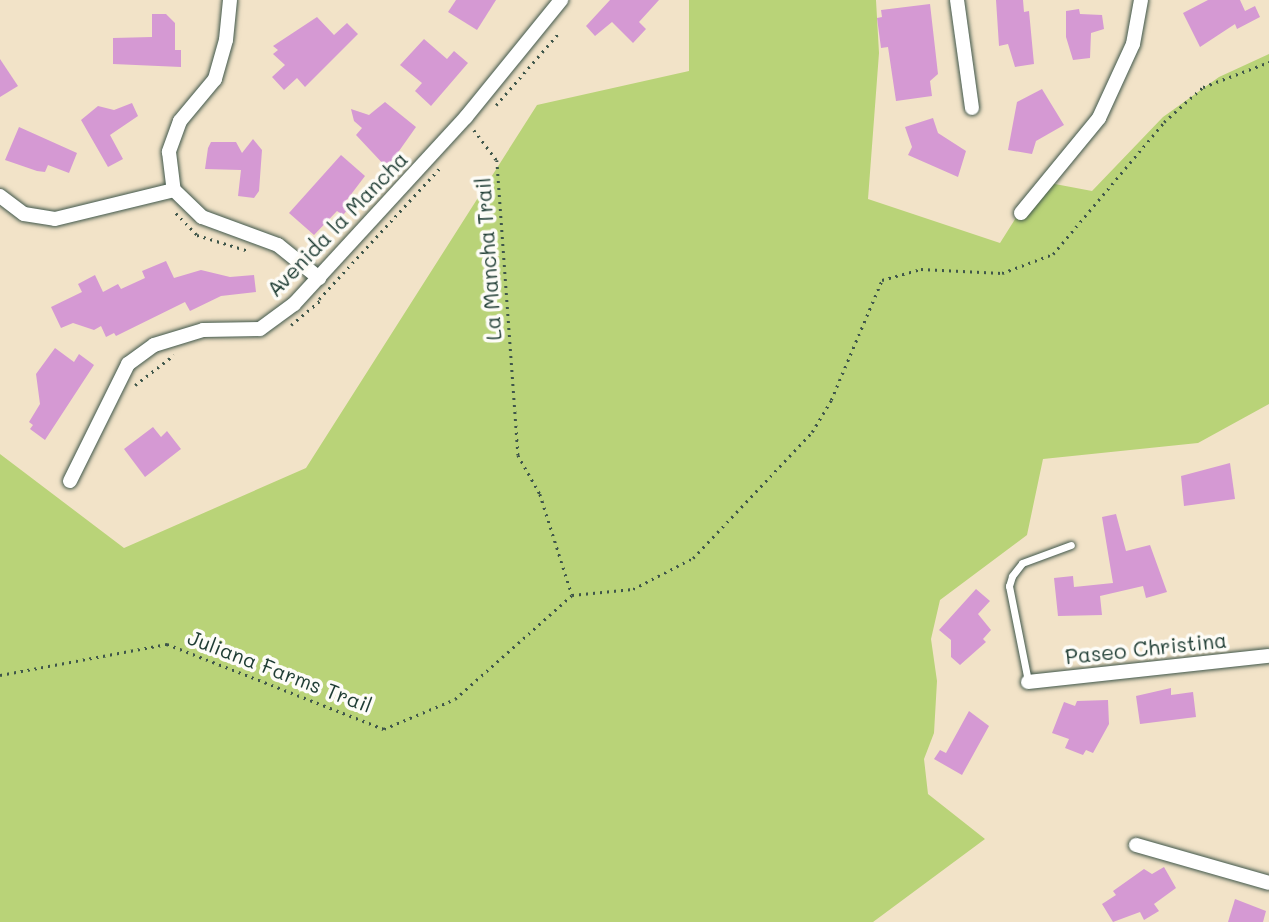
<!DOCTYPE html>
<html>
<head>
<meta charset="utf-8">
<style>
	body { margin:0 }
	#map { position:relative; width:1269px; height:922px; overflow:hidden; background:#f2e3c8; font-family:Mali,sans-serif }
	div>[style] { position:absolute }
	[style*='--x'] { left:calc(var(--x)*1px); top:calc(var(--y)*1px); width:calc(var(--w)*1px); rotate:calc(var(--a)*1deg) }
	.green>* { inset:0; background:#b9d378 }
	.building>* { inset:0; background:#d599d3 }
	.path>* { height:2.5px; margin-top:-1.25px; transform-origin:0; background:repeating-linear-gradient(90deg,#3f564a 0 2px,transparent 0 7px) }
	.roads { filter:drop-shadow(0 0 2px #3f564a) drop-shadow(0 0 2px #3f564a) }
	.service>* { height:7px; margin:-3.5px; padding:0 3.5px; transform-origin:3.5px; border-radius:3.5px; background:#fff }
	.minor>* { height:14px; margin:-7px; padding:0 7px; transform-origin:7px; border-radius:7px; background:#fff }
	span { translate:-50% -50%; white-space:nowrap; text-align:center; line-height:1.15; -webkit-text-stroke:7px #fdfcf7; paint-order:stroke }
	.street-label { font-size:21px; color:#1f3d34 }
</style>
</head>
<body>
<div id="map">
	<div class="green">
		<i style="clip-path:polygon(689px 0,876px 0,879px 53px,868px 199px,1000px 243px,1039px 181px,1092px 191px,1163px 117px,1219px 77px,1269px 54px,1269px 404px,1198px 443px,1043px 459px,1027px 535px,940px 600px,931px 639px,937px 681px,934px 733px,924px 759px,928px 794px,985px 839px,873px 922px,0 922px,0 454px,124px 548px,306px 468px,537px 105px,689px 71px)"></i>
	</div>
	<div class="building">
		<i style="clip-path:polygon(456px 0,496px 0,477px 30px,448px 12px)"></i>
		<i style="clip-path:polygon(610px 0,659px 0,639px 22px,646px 29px,633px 43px,612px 22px,595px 36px,586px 26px)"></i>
		<i style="clip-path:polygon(996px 0,1023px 0,1024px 12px,1029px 11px,1034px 64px,1015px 67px,1008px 44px,999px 46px)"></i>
		<i style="clip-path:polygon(1208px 0,1240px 0,1245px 11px,1255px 6px,1260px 17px,1237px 29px,1235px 24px,1200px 47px,1183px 13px)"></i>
		<i style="clip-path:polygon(930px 4px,938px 74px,930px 81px,932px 96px,896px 101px,888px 47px,881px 48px,877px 18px,882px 17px,881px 10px)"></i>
		<i style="clip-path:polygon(1079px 9px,1080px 14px,1102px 15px,1104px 29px,1091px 33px,1090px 58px,1073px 60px,1066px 37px,1066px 11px)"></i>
		<i style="clip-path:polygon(152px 14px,166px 14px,175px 23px,175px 50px,181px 50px,181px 67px,113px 64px,113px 38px,152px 37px)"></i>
		<i style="clip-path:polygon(317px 17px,334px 35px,347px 23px,358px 34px,305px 87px,297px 78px,284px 90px,272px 77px,285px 65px,273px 54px,278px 50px,273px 46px)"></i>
		<i style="clip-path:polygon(424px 39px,447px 59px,454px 51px,468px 63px,431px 106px,415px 91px,422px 83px,400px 65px)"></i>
		<i style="clip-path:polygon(0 59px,18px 86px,0 97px)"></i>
		<i style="clip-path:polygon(1042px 89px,1064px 125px,1036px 141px,1032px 154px,1008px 150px,1017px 102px)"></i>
		<i style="clip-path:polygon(385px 102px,416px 127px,387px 168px,356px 135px,362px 128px,354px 121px,351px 109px,369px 115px)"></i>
		<i style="clip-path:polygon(132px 103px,138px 116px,110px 135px,123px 159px,108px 167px,81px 120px,98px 106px,114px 110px)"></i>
		<i style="clip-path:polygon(933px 118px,938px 133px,966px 151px,958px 177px,908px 155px,912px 147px,905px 127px)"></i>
		<i style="clip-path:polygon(19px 127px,77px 153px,69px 173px,48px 165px,45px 172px,37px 171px,5px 160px)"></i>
		<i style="clip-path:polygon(253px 139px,262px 150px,259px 191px,254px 198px,238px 196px,241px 170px,205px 169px,208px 148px,211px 142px,236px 142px,242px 153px)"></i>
		<i style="clip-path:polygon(341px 155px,365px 176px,346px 201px,350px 207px,343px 215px,337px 211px,314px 235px,289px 213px)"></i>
		<i style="clip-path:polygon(166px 261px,174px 278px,201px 270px,230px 277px,254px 275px,256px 292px,221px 296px,190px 311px,185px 302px,116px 336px,114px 333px,106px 337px,101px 326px,94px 330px,73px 323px,61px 328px,51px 307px,82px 292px,78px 284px,95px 275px,103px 292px,118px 284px,121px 289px,145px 278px,142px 271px)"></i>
		<i style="clip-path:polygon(55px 348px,74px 362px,79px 354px,94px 365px,45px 440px,30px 429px,33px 425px,29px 422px,40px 404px,36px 374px)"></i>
		<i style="clip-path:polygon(153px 427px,161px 437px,167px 431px,181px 449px,145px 477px,124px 449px)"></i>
		<i style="clip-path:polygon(1230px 463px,1235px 499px,1184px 506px,1181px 476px)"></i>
		<i style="clip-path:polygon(1116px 514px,1126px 551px,1150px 545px,1167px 592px,1146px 598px,1143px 586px,1100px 596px,1102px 615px,1058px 616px,1054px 578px,1073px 576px,1074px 587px,1113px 583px,1102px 517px)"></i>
		<i style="clip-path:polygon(976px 589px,990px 601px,978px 614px,991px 630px,983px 639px,986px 642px,960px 665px,951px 657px,951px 640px,939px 630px)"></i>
		<i style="clip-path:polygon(1171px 688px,1171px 695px,1193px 692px,1196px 717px,1140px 724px,1136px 696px)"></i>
		<i style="clip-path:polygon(1108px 700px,1109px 724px,1093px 753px,1086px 750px,1083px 755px,1065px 748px,1069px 739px,1052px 733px,1064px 702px,1075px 706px,1077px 701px)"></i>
		<i style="clip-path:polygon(969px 711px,989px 726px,962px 775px,934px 759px,940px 750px,946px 753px)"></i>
		<i style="clip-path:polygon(1164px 867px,1176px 888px,1154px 904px,1159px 911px,1144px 920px,1140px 912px,1113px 922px,1102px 904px,1116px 895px,1113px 891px,1144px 869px,1152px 874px)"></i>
		<i style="clip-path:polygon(1235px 899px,1266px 911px,1263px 922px,1228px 922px)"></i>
	</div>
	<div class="path">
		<i style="--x:496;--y:105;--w:94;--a:-48.9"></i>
		<i style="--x:474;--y:130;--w:38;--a:53"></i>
		<i style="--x:497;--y:160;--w:296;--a:85.9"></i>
		<i style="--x:518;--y:455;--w:45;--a:60.6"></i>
		<i style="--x:540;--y:494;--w:106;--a:72.4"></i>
		<i style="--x:176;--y:213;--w:30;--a:46"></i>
		<i style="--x:197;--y:235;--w:54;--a:17.1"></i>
		<i style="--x:319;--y:299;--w:180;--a:-47.3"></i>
		<i style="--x:291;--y:325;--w:38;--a:-40"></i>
		<i style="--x:135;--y:385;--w:49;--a:-37.6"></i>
		<i style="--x:0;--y:675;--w:170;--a:-10.5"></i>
		<i style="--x:167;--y:644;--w:233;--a:21.4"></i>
		<i style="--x:384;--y:729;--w:77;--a:-22.9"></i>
		<i style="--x:455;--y:699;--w:157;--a:-41.6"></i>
		<i style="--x:572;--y:595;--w:61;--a:-5.6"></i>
		<i style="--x:633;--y:589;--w:68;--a:-27.3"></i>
		<i style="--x:693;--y:558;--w:173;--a:-46.6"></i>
		<i style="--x:812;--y:432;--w:37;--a:-59"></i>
		<i style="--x:831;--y:400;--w:130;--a:-67"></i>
		<i style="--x:882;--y:280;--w:41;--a:-15.8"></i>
		<i style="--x:921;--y:269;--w:81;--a:2.8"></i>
		<i style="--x:1002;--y:273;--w:54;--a:-20.4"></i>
		<i style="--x:1053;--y:254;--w:172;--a:-49.9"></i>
		<i style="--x:1164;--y:122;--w:52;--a:-41.9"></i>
		<i style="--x:1203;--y:87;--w:71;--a:-20.7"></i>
	</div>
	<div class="roads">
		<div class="service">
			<i style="--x:1028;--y:681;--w:97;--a:-101.3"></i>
			<i style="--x:1009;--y:586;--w:10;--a:-73"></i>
			<i style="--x:1012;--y:576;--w:16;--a:-52"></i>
			<i style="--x:1022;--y:563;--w:52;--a:-20.2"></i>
		</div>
		<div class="minor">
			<i style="--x:230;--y:0;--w:40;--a:95.7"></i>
			<i style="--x:226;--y:40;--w:41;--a:105.8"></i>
			<i style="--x:215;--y:79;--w:55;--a:129.8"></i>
			<i style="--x:180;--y:121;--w:33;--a:110"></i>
			<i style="--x:169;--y:152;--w:38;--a:83"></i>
			<i style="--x:174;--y:190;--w:39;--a:44"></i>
			<i style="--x:202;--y:217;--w:81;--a:20.2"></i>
			<i style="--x:278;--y:245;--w:53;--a:38.8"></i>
			<i style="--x:957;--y:0;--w:109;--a:82.1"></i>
			<i style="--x:0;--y:196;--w:30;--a:37"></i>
			<i style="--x:24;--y:214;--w:31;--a:9"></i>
			<i style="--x:55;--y:219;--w:122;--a:-13.7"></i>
			<i style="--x:1021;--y:213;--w:123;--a:-50.6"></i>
			<i style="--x:1099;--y:118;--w:81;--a:-65.3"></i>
			<i style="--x:1133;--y:44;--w:45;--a:-79.7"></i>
			<i style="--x:70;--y:481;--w:131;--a:-63.6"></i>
			<i style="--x:128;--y:364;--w:32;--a:-36"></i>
			<i style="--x:154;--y:345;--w:51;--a:-17"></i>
			<i style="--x:203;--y:330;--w:57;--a:-1"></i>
			<i style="--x:260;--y:329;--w:42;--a:-36.3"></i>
			<i style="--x:294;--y:304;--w:254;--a:-47.4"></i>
			<i style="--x:466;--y:117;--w:151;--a:-50.9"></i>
			<i style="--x:1028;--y:682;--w:242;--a:-6.2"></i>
			<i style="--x:1136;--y:845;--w:138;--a:15.9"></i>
		</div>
	</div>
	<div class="street-label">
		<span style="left:337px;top:224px;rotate:-46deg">Avenida la Mancha</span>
		<span style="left:488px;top:259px;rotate:-94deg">La Mancha Trail</span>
		<span style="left:1146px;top:648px;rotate:-6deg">Paseo Christina</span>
		<span style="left:280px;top:671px;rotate:21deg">Juliana Farms Trail</span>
	</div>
</div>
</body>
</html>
